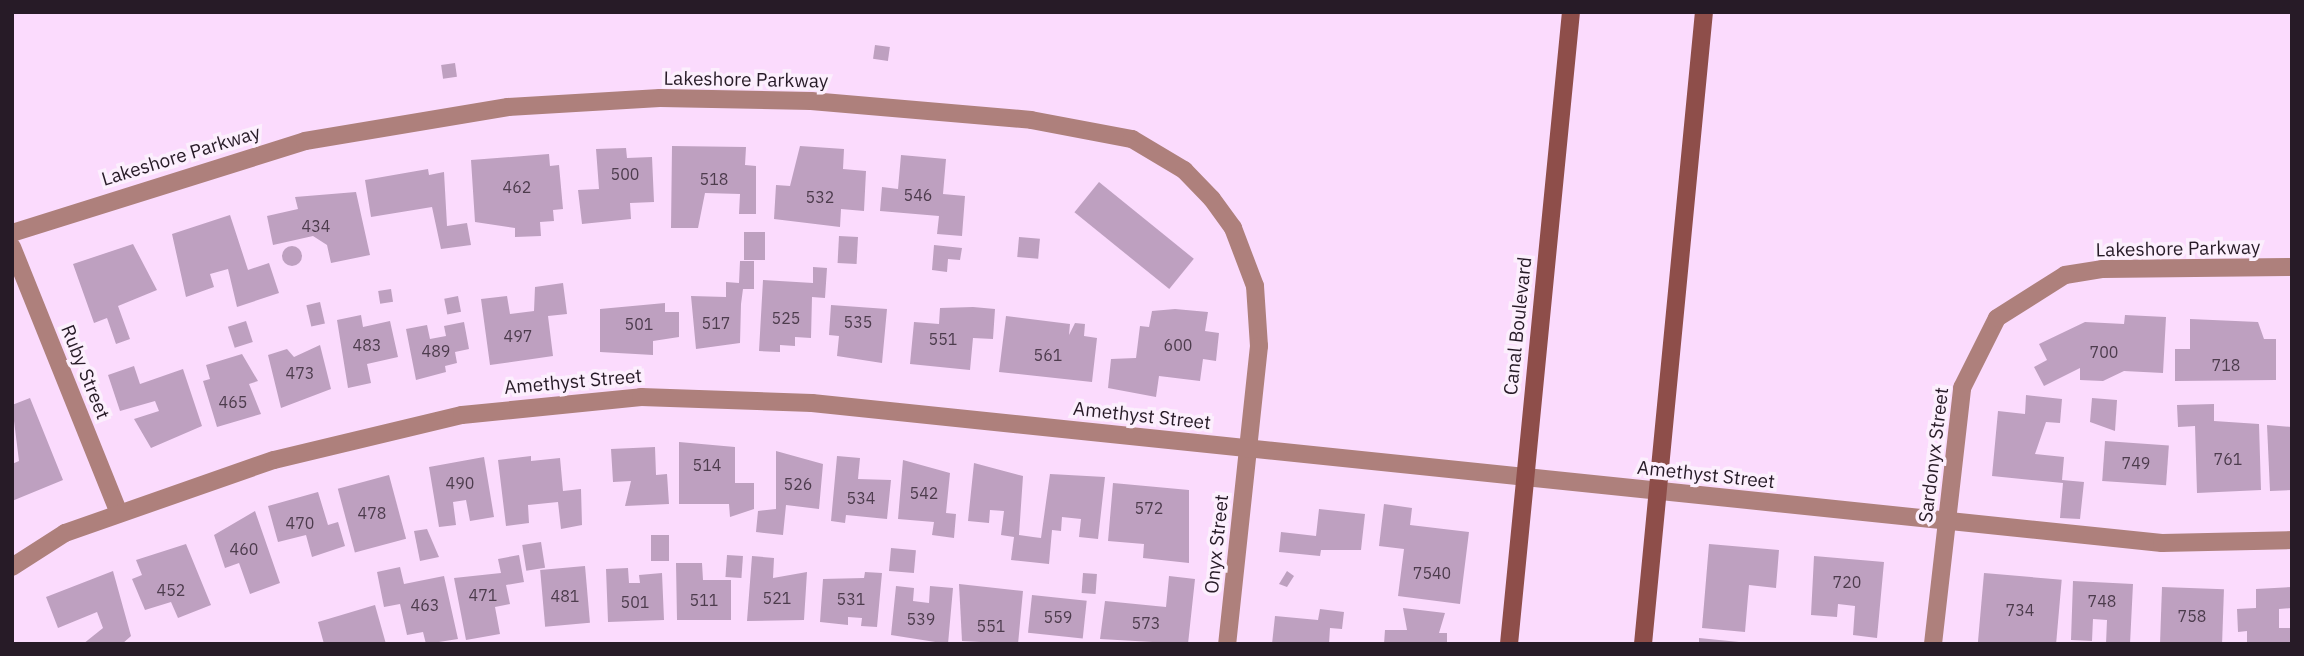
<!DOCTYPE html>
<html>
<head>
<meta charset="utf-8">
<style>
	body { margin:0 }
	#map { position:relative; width:2304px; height:656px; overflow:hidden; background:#fbdbfd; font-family:"IBM Plex Sans",sans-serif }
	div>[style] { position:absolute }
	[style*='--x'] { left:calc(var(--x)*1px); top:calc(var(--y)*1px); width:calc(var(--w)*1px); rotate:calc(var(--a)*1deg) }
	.building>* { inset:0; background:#bea0c0; transform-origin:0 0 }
	.round { border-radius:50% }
	.street>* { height:18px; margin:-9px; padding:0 9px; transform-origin:9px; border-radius:9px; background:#ae807c }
	.secondary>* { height:18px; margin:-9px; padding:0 9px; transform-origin:9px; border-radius:9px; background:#8e4e4a }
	span { translate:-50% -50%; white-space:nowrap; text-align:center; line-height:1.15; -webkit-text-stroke:7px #fceffd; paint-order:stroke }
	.number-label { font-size:16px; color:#4d3c4d }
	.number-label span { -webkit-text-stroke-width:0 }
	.street-label { font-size:19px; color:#271b27 }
	.frame { position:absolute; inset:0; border:14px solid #271b27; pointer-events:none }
</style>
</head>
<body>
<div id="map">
	<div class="building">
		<i style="left:875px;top:45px;width:15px;height:14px;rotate:8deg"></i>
		<i style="left:455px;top:63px;width:14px;height:14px;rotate:82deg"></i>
		<i style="clip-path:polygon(672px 146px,746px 147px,745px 165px,756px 166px,756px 214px,739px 214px,740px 194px,705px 193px,698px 228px,671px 228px)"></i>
		<i style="clip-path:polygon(800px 146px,844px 149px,843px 169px,866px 171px,864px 211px,841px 209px,840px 227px,774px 219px,776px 185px,790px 186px)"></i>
		<i style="clip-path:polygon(626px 148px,627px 158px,652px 157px,654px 202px,630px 203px,631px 219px,582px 224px,578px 190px,599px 189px,596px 149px)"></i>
		<i style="clip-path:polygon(549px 154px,550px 166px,559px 165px,563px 209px,553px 210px,554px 221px,540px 222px,541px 236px,515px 237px,515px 228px,475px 222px,471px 160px)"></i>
		<i style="clip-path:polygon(901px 155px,946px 159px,943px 194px,965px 196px,962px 236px,937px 234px,939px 216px,880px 211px,882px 187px,898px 189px)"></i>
		<i style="clip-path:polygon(428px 169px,429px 175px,444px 172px,447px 226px,467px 223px,471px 245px,441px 249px,432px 207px,371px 217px,365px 180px)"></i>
		<i style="left:1099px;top:182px;width:122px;height:39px;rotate:39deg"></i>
		<i style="clip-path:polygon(356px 192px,370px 255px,331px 263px,327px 245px,313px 236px,273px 245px,267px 216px,298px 209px,295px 197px)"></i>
		<i style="clip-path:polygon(230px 215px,248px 270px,269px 263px,279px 293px,237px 307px,228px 269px,210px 274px,214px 287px,186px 297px,172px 234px)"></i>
		<i style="left:744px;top:232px;width:21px;height:28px"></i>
		<i style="left:839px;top:236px;width:19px;height:27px;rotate:3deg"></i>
		<i style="left:1019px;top:237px;width:21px;height:20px;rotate:5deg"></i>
		<i style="clip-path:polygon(133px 244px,157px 290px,118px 306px,130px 339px,116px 344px,107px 318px,94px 323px,73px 264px)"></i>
		<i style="clip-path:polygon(934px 245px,962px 248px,960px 260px,948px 259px,947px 272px,932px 270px)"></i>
		<i class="round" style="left:282px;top:246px;width:20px;height:20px"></i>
		<i style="clip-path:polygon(740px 261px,754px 261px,754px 289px,743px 289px,741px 304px,740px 343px,696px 349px,691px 296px,726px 297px,726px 282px,739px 283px)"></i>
		<i style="clip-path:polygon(813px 267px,827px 268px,825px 298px,812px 297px,811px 338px,795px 337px,795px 346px,780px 345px,780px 352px,759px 351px,763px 280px,813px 283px)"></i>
		<i style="clip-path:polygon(563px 283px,567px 314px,548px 316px,553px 356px,490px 365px,481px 299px,507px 296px,510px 314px,534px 311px,535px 287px)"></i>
		<i style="left:391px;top:289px;width:13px;height:13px;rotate:81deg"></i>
		<i style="left:458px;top:296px;width:16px;height:14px;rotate:79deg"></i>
		<i style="left:320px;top:302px;width:22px;height:14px;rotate:77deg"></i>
		<i style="clip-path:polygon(665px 303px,665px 312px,679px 312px,679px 337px,653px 341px,653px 355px,600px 352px,600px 309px)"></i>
		<i style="clip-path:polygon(831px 305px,887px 309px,882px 363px,837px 356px,839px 336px,829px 335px)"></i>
		<i style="clip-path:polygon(973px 307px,995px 309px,993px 339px,973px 338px,970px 370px,910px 364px,914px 322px,939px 324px,940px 308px)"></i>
		<i style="clip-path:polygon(1175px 309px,1208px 312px,1205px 331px,1219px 333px,1216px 361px,1203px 359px,1200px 381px,1159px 376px,1156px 397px,1108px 388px,1111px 359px,1136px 358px,1140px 326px,1149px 327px,1152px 311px)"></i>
		<i style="clip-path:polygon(361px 315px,363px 327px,390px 321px,398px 357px,367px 364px,371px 383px,348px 388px,337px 320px)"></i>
		<i style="clip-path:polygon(2125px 315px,2166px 317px,2163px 373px,2124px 371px,2103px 381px,2080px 380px,2080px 368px,2044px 386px,2034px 367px,2047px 360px,2039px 344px,2085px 322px,2124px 324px)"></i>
		<i style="clip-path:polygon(1006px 316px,1070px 324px,1069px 335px,1075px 323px,1085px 324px,1084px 336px,1097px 338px,1092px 382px,999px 372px)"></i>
		<i style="clip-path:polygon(2190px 319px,2258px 322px,2264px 339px,2276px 339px,2276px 380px,2175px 381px,2175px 349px,2190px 349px)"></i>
		<i style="left:246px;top:321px;width:22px;height:19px;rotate:72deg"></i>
		<i style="clip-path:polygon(464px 322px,469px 349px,455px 352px,457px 363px,445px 366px,446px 372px,416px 380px,406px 329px,427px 325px,430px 339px,446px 336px,444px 326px)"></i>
		<i style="clip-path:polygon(320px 345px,331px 389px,281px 408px,268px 355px,287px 349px,294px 357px)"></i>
		<i style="clip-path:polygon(242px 354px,258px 381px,249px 384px,261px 414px,217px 427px,203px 381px,210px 379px,206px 365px)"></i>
		<i style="clip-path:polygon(134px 366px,140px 384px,183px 369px,202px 426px,151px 448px,134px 419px,159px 411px,155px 401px,120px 411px,108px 375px)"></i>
		<i style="clip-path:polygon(2026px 395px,2062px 399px,2060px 423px,2046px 422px,2035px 454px,2064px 457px,2062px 480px,2084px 482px,2080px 519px,2060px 518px,2063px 483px,1992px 476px,1998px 411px,2025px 414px)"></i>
		<i style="clip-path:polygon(30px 398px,63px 480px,12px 501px,12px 464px,19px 461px,12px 405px)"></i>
		<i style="clip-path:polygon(2092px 398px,2117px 400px,2115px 431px,2090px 422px)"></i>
		<i style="clip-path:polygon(2214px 404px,2214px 421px,2259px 424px,2261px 490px,2197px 493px,2195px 426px,2178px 427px,2177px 405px)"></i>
		<i style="clip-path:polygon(2267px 425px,2292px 427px,2292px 490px,2270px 491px)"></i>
		<i style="left:2105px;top:441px;width:64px;height:40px;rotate:4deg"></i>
		<i style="clip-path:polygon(679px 442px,735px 447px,735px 483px,754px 483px,754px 509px,730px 517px,729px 504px,679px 504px)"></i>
		<i style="clip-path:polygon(655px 447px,656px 475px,667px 474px,669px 504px,625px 506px,631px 481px,613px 482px,611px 449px)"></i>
		<i style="clip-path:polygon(776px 451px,823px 464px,819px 509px,786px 505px,783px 535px,756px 532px,758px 511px,776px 509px)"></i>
		<i style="clip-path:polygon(531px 456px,531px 461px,560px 458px,563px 491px,581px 489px,582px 525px,561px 529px,558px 502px,528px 505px,529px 523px,506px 526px,498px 460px)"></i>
		<i style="clip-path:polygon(837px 456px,860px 458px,858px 479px,891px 480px,887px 519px,846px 515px,845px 523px,831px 521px)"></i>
		<i style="clip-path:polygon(484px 457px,494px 517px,470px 521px,466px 500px,453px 502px,456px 525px,439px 527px,429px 467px)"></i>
		<i style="clip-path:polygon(903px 460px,950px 473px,946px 513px,956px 514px,954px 538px,932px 535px,934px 522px,898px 519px)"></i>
		<i style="clip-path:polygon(974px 463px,1023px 476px,1019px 535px,1033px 537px,1041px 538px,1050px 474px,1105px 477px,1098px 539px,1079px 537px,1081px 519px,1062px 517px,1061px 531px,1052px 530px,1049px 564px,1011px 560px,1014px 537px,1001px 535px,1004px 511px,990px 510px,989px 523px,968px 521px)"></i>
		<i style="left:389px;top:475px;width:66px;height:53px;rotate:75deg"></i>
		<i style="clip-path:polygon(1113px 483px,1189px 490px,1189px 563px,1143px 558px,1144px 544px,1108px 541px)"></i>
		<i style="clip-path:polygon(318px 492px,328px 525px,338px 522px,345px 546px,312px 557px,306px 535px,278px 542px,268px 506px)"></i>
		<i style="clip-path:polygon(1384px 504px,1412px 508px,1410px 525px,1469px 532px,1460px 604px,1398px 596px,1404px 549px,1379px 546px)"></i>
		<i style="clip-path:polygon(1319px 509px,1365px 514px,1361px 550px,1321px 550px,1320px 556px,1279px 552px,1281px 532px,1316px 536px)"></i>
		<i style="clip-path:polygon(255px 511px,280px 583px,250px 594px,239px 563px,225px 568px,214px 535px)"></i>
		<i style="clip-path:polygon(427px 529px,439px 557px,420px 561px,414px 531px)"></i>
		<i style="left:651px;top:535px;width:18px;height:26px"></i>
		<i style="left:541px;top:542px;width:26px;height:19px;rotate:81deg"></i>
		<i style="clip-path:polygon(186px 544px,211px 605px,178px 618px,171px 602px,145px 610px,132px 579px,142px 575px,136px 560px)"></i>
		<i style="clip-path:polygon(1709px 544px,1779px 550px,1776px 588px,1749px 585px,1745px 632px,1702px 628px)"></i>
		<i style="left:891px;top:548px;width:25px;height:23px;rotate:5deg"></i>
		<i style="clip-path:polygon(519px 555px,524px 582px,506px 585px,510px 604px,495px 607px,500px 634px,466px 640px,454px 578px,501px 573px,498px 559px)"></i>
		<i style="left:727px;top:555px;width:16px;height:22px;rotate:4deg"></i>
		<i style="clip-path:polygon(752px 556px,774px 558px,773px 578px,807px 572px,804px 620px,747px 621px)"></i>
		<i style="clip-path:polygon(1814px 556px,1884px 562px,1877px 638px,1853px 635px,1855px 606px,1838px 604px,1837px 617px,1811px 615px)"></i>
		<i style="clip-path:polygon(676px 563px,702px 563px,703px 580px,731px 580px,731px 620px,677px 620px)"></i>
		<i style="left:585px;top:566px;width:57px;height:45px;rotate:85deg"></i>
		<i style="clip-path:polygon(400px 567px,404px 584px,444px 576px,458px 639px,426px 644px,423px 632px,407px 635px,400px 604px,384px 607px,377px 572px)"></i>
		<i style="clip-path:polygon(628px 568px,629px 583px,640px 583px,639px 575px,662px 573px,664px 620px,608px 622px,606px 569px)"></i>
		<i style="clip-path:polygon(113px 571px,131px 636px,122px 644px,83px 644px,103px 628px,97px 612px,58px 628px,46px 597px)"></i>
		<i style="clip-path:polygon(1287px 571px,1294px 576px,1287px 587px,1279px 584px)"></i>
		<i style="clip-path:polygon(865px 572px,882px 573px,877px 627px,861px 626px,862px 618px,848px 617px,848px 625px,820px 622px,823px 579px,864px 578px)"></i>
		<i style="left:1083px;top:573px;width:14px;height:20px;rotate:4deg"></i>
		<i style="left:1984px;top:573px;width:78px;height:71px;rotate:5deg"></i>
		<i style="clip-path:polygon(1169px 576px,1195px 579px,1188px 644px,1100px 639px,1105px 601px,1166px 607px)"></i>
		<i style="clip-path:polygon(2073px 581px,2133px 584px,2130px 644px,2106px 644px,2107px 620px,2093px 619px,2092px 641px,2071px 640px)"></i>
		<i style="clip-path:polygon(959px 584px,1023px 591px,1018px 644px,962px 641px)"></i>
		<i style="clip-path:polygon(896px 586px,914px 588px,913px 601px,929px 603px,930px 586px,953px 588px,948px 644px,891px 635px)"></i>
		<i style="left:2162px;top:587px;width:62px;height:55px;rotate:2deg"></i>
		<i style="clip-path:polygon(2292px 587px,2292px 608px,2279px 609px,2279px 628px,2292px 628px,2292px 644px,2247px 644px,2247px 631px,2238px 632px,2237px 609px,2256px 608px,2256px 589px)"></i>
		<i style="left:1032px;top:595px;width:55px;height:38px;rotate:6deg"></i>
		<i style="clip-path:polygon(375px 605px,386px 644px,324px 644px,318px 622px)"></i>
		<i style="clip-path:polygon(1403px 608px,1445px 613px,1439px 633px,1447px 633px,1447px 644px,1384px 644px,1385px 630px,1407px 630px)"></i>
		<i style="clip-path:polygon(1320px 609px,1344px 612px,1342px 629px,1330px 628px,1329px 644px,1272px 644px,1275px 616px,1318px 620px)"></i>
		<i style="clip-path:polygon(1699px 638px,1739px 642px,1738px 644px,1699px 644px)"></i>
	</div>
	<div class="street">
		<i style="--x:12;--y:233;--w:307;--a:-17.4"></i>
		<i style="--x:305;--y:141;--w:206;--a:-9.5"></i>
		<i style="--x:508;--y:107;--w:152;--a:-3.4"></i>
		<i style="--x:660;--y:98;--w:151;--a:1.1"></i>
		<i style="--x:811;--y:101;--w:221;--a:4.9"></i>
		<i style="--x:1031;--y:120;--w:103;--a:10.7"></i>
		<i style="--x:1132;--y:139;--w:61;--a:30.8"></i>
		<i style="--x:1184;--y:170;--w:40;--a:46"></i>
		<i style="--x:1212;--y:199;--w:36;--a:54"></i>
		<i style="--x:1233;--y:228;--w:62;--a:69.2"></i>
		<i style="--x:1255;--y:286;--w:60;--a:86.2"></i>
		<i style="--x:1259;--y:346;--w:300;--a:96.1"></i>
		<i style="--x:12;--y:247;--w:287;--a:68.1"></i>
		<i style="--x:12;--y:567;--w:63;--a:-32.7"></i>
		<i style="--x:65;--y:533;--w:221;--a:-19.3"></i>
		<i style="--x:274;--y:460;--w:193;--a:-13.5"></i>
		<i style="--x:462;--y:415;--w:180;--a:-5.7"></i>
		<i style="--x:641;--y:397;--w:171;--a:2"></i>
		<i style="--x:812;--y:403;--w:1357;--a:5.92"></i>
		<i style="--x:2162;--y:543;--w:130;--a:-1.3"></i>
		<i style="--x:1933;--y:644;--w:258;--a:-83.5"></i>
		<i style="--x:1962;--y:388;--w:78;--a:-63.4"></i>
		<i style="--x:1997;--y:318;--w:80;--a:-32.3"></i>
		<i style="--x:2065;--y:275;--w:37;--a:-9"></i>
		<i style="--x:2102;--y:269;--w:190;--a:-0.6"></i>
	</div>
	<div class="secondary">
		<i style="--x:1509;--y:644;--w:635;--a:-84.4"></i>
		<i style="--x:1643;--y:644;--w:635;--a:-84.49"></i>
	</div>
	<div class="number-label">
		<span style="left:625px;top:174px">500</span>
		<span style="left:714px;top:179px">518</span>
		<span style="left:517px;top:187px">462</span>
		<span style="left:918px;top:195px">546</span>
		<span style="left:820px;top:197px">532</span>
		<span style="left:316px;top:226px">434</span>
		<span style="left:786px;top:318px">525</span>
		<span style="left:858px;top:322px">535</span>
		<span style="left:716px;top:323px">517</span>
		<span style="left:639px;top:324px">501</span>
		<span style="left:518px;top:336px">497</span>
		<span style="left:943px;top:339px">551</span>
		<span style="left:367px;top:345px">483</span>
		<span style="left:1178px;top:345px">600</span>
		<span style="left:436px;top:351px">489</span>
		<span style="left:2104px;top:352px">700</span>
		<span style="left:1048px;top:355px">561</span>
		<span style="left:2226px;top:365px">718</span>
		<span style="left:300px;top:373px">473</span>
		<span style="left:233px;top:402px">465</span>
		<span style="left:2228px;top:459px">761</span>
		<span style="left:2136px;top:463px">749</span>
		<span style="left:707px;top:465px">514</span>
		<span style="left:460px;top:483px">490</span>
		<span style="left:798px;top:484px">526</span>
		<span style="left:924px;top:493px">542</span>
		<span style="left:861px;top:498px">534</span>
		<span style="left:1149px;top:508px">572</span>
		<span style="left:372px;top:513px">478</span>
		<span style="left:300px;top:523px">470</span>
		<span style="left:244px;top:549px">460</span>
		<span style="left:1432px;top:573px">7540</span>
		<span style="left:1847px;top:582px">720</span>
		<span style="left:171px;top:590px">452</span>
		<span style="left:483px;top:595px">471</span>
		<span style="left:565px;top:596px">481</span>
		<span style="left:777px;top:598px">521</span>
		<span style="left:851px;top:599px">531</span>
		<span style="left:704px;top:600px">511</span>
		<span style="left:2102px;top:601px">748</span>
		<span style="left:635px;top:602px">501</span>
		<span style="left:425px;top:605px">463</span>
		<span style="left:2020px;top:610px">734</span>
		<span style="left:2192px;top:616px">758</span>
		<span style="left:1058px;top:617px">559</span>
		<span style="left:921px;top:619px">539</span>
		<span style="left:1146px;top:623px">573</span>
		<span style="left:991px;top:626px">551</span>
	</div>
	<div class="street-label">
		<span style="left:746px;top:80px;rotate:1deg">Lakeshore Parkway</span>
		<span style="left:181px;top:156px;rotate:-17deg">Lakeshore Parkway</span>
		<span style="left:2178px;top:249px;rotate:-1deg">Lakeshore Parkway</span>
		<span style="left:1518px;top:326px;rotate:-84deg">Canal Boulevard</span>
		<span style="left:85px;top:372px;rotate:68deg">Ruby Street</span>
		<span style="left:573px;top:382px;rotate:-5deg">Amethyst Street</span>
		<span style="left:1142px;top:416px;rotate:6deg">Amethyst Street</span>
		<span style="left:1934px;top:455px;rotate:-83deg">Sardonyx Street</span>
		<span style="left:1706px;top:475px;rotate:6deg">Amethyst Street</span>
		<span style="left:1217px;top:544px;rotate:-84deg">Onyx Street</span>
	</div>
	<div class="frame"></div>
</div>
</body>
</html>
